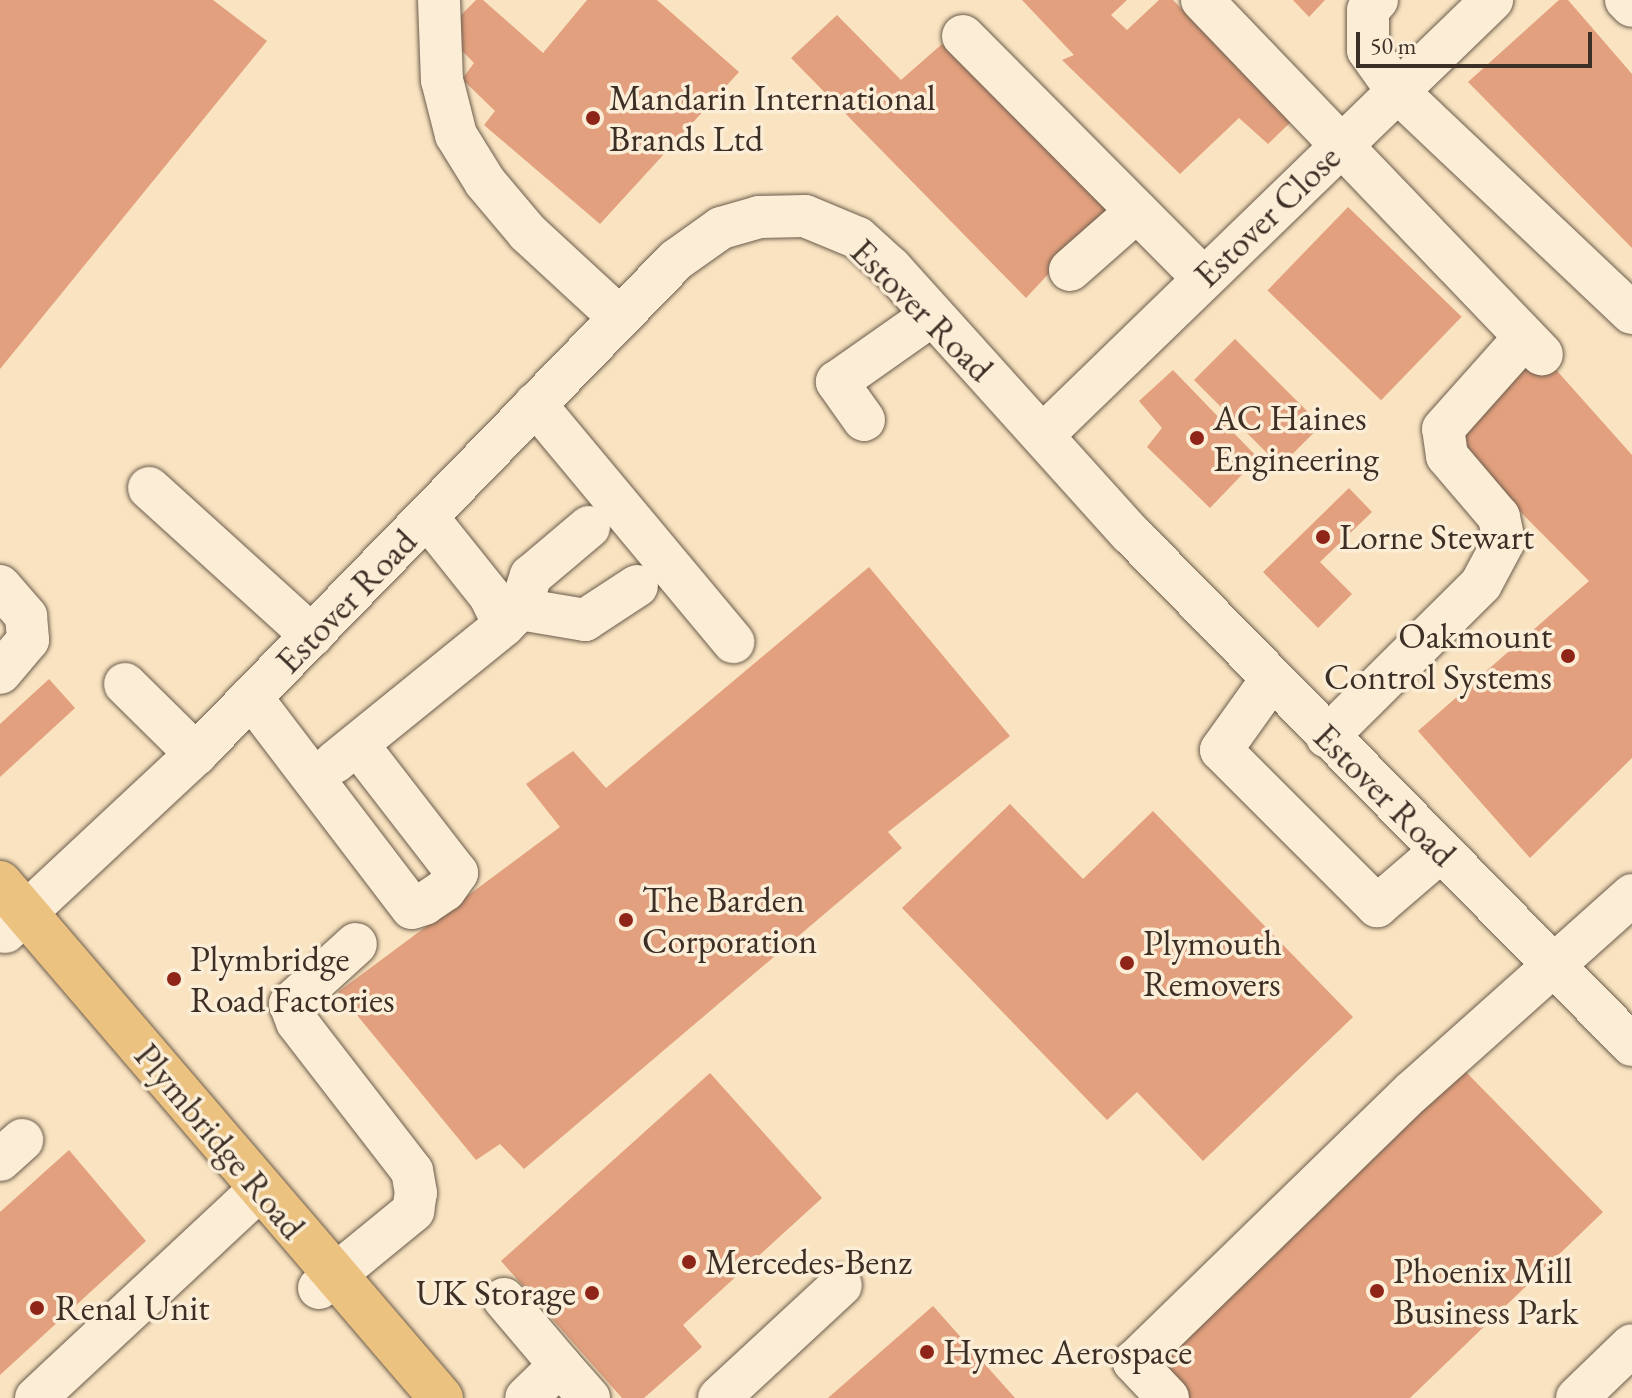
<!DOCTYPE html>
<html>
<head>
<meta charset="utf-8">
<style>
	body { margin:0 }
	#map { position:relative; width:1632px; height:1398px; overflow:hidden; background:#f9e3c0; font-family:"EB Garamond",serif }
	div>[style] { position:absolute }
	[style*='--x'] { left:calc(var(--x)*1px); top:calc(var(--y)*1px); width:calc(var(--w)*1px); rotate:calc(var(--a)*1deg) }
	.building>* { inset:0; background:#e2a07e; transform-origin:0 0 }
	.roads { filter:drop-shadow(0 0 2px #6b5c4c) drop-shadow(0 0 2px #6b5c4c) }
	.minor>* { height:42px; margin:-21px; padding:0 21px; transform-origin:21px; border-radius:21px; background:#fbedd6 }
	.major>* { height:44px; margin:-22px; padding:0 22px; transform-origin:22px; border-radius:22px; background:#ecc280 }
	.dots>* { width:22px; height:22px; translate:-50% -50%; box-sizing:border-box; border:4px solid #fbedd6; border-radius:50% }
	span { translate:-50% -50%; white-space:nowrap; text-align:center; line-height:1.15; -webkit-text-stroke:7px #fbedd6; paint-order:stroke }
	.poi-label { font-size:36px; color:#3c2f26 }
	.left { translate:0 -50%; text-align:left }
	.right { translate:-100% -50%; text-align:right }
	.street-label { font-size:36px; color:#3c2f26 }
	.scale { position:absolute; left:1356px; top:32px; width:236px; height:36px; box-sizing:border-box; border:4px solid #3c2f26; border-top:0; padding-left:10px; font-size:24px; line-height:28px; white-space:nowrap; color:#3c2f26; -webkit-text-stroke:6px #fbedd6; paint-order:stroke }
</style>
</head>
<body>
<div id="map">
	<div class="building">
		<i style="clip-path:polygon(0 0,213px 0,267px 41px,0 369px)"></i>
		<i style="clip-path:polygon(476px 0,483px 0,543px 53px,587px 0,657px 0,739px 72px,600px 224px,484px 125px,495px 111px,462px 79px,474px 63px,444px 32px)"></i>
		<i style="clip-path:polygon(1022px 0,1127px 0,1111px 15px,1127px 30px,1159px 0,1173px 0,1293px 120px,1268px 144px,1239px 118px,1180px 174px,1062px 60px,1074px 55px)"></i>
		<i style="clip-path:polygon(1293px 0,1325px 0,1309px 17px)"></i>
		<i style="clip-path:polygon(1559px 0,1568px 0,1632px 74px,1632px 248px,1468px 82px)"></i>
		<i style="clip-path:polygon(837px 15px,901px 80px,942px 44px,1109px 209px,1026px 298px,791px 58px)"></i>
		<i style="left:1348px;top:207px;width:158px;height:116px;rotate:44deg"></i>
		<i style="left:1235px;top:339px;width:122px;height:58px;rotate:45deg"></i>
		<i style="clip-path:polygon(1542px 354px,1632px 455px,1632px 758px,1530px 858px,1418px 731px,1589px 581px,1449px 440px)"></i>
		<i style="clip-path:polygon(1173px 370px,1258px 458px,1210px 508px,1147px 447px,1162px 428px,1139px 401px)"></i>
		<i style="clip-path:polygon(1349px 488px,1372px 512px,1320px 562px,1352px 594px,1318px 628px,1263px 572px)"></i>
		<i style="clip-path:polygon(869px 567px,1010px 736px,888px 832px,902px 848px,524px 1169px,500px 1144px,476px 1160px,338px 992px,560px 827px,526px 784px,573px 751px,606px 788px)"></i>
		<i style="clip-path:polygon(49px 679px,75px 708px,0 777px,0 724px)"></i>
		<i style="clip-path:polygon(1010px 804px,1083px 879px,1153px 811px,1353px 1017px,1203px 1161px,1137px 1092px,1107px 1120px,902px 908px)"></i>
		<i style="clip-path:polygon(1463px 1069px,1603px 1212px,1410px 1398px,1177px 1398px,1151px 1371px)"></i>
		<i style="clip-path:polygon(710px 1073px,822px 1198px,683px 1325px,702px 1347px,644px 1398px,622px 1398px,501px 1261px)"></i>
		<i style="clip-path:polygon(69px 1150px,146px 1241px,0 1375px,0 1212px)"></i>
		<i style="clip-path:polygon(933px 1306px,1015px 1398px,828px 1398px)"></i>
	</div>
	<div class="roads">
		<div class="minor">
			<i style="--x:439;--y:0;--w:80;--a:87.9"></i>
			<i style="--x:442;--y:80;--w:57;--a:75.7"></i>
			<i style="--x:456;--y:135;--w:55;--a:58.3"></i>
			<i style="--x:485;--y:182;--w:67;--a:49.9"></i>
			<i style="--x:528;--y:233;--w:125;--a:42.7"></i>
			<i style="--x:1202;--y:0;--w:491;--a:46.2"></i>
			<i style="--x:1377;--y:0;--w:13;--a:132"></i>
			<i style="--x:1368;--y:10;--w:40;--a:90"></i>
			<i style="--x:1368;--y:50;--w:50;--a:54.7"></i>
			<i style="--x:1397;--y:91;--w:323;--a:43.4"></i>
			<i style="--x:1626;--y:0;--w:8;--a:45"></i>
			<i style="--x:963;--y:36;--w:342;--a:45.2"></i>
			<i style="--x:1070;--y:270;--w:89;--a:-41.4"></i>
			<i style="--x:535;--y:404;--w:310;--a:50.2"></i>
			<i style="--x:864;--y:420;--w:47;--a:-125.4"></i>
			<i style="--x:837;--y:382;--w:115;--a:-35.1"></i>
			<i style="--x:1044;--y:434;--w:624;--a:-44.09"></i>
			<i style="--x:149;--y:488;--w:220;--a:42.2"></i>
			<i style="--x:427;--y:517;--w:101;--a:51.4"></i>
			<i style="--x:490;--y:596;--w:32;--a:64"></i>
			<i style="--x:0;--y:586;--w:40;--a:49"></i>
			<i style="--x:26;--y:616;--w:24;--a:85"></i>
			<i style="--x:28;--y:640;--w:43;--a:130.3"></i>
			<i style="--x:520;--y:609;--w:66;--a:9.6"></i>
			<i style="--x:585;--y:620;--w:62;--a:-33.2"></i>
			<i style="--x:1271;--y:680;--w:86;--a:125.5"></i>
			<i style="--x:1221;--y:750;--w:221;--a:45"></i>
			<i style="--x:1377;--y:906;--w:84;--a:-40.7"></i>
			<i style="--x:125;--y:684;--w:100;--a:44.6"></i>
			<i style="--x:251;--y:697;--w:265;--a:52.7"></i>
			<i style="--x:412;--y:908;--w:13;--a:-18"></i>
			<i style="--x:424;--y:904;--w:25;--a:-34"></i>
			<i style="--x:445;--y:890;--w:21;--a:-55"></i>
			<i style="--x:457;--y:873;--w:162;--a:-127.7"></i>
			<i style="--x:1327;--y:737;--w:217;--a:-44.8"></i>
			<i style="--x:1481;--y:584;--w:49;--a:-61.9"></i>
			<i style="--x:1504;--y:541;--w:25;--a:-102"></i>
			<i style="--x:1499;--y:517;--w:80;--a:-130.4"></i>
			<i style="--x:1447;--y:456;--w:27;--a:-98"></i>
			<i style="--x:1443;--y:429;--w:123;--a:-48.3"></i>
			<i style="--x:335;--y:762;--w:218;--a:-39"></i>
			<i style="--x:504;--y:625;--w:23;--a:-45"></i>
			<i style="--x:520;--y:609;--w:35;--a:-72"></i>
			<i style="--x:531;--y:576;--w:76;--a:-40.2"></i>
			<i style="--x:5;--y:932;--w:261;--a:-43"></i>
			<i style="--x:196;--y:754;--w:689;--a:-45.82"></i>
			<i style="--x:676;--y:260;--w:55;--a:-35.4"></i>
			<i style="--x:721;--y:228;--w:40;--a:-16"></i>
			<i style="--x:759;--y:217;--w:46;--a:-1.2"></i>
			<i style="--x:805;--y:216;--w:57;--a:22.5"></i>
			<i style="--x:858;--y:238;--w:45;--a:42.3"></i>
			<i style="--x:891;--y:268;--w:357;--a:48"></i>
			<i style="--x:1130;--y:533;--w:717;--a:45.57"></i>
			<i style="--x:0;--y:1160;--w:30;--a:-42"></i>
			<i style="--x:319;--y:1288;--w:122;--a:-39.3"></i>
			<i style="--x:413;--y:1211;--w:18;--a:-81"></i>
			<i style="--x:416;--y:1193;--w:22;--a:-100"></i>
			<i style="--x:412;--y:1171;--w:188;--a:-127.7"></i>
			<i style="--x:297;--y:1022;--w:19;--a:-111"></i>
			<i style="--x:290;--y:1004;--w:89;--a:-42.3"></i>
			<i style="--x:504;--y:1299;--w:87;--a:49.7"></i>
			<i style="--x:560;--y:1365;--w:47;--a:135.9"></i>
			<i style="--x:560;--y:1365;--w:44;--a:48.7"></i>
			<i style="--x:36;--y:1398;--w:308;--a:-43"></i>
			<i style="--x:719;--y:1398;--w:166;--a:-42.8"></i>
			<i style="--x:1168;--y:1398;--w:50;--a:-133.4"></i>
			<i style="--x:1134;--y:1362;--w:389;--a:-44.2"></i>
			<i style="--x:1413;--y:1091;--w:294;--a:-41.8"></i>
			<i style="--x:1577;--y:1398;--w:76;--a:-43.9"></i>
		</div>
		<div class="major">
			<i style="--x:0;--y:883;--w:678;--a:49.43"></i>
		</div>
	</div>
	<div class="dots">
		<i style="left:593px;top:118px;background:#8f2418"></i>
		<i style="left:1197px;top:438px;background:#8f2418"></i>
		<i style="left:1323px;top:537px;background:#8f2418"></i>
		<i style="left:1568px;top:656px;background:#8f2418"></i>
		<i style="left:626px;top:920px;background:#8f2418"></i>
		<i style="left:1127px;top:963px;background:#8f2418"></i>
		<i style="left:174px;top:979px;background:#8f2418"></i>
		<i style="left:689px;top:1262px;background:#8f2418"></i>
		<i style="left:1377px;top:1291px;background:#8f2418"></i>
		<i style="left:592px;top:1293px;background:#8f2418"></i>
		<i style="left:37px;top:1308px;background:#8f2418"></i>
		<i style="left:927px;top:1352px;background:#8f2418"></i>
	</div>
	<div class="poi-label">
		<span class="left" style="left:609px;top:118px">Mandarin International<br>Brands Ltd</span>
		<span class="left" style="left:1213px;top:438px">AC Haines<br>Engineering</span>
		<span class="left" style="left:1339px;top:537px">Lorne Stewart</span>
		<span class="right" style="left:1552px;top:656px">Oakmount<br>Control Systems</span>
		<span class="left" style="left:642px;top:920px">The Barden<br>Corporation</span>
		<span class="left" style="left:1143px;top:963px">Plymouth<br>Removers</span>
		<span class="left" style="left:190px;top:979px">Plymbridge<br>Road Factories</span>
		<span class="left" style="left:705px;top:1262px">Mercedes-Benz</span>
		<span class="left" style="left:1393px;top:1291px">Phoenix Mill<br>Business Park</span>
		<span class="right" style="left:576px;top:1293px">UK Storage</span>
		<span class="left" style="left:55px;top:1308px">Renal Unit</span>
		<span class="left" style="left:943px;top:1352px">Hymec Aerospace</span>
	</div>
	<div class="street-label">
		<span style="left:1267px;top:216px;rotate:-44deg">Estover Close</span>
		<span style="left:922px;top:310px;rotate:45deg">Estover Road</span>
		<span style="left:346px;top:601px;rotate:-46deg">Estover Road</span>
		<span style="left:1385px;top:795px;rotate:45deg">Estover Road</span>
		<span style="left:220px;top:1141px;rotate:50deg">Plymbridge Road</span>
	</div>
	<div class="scale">50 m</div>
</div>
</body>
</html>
